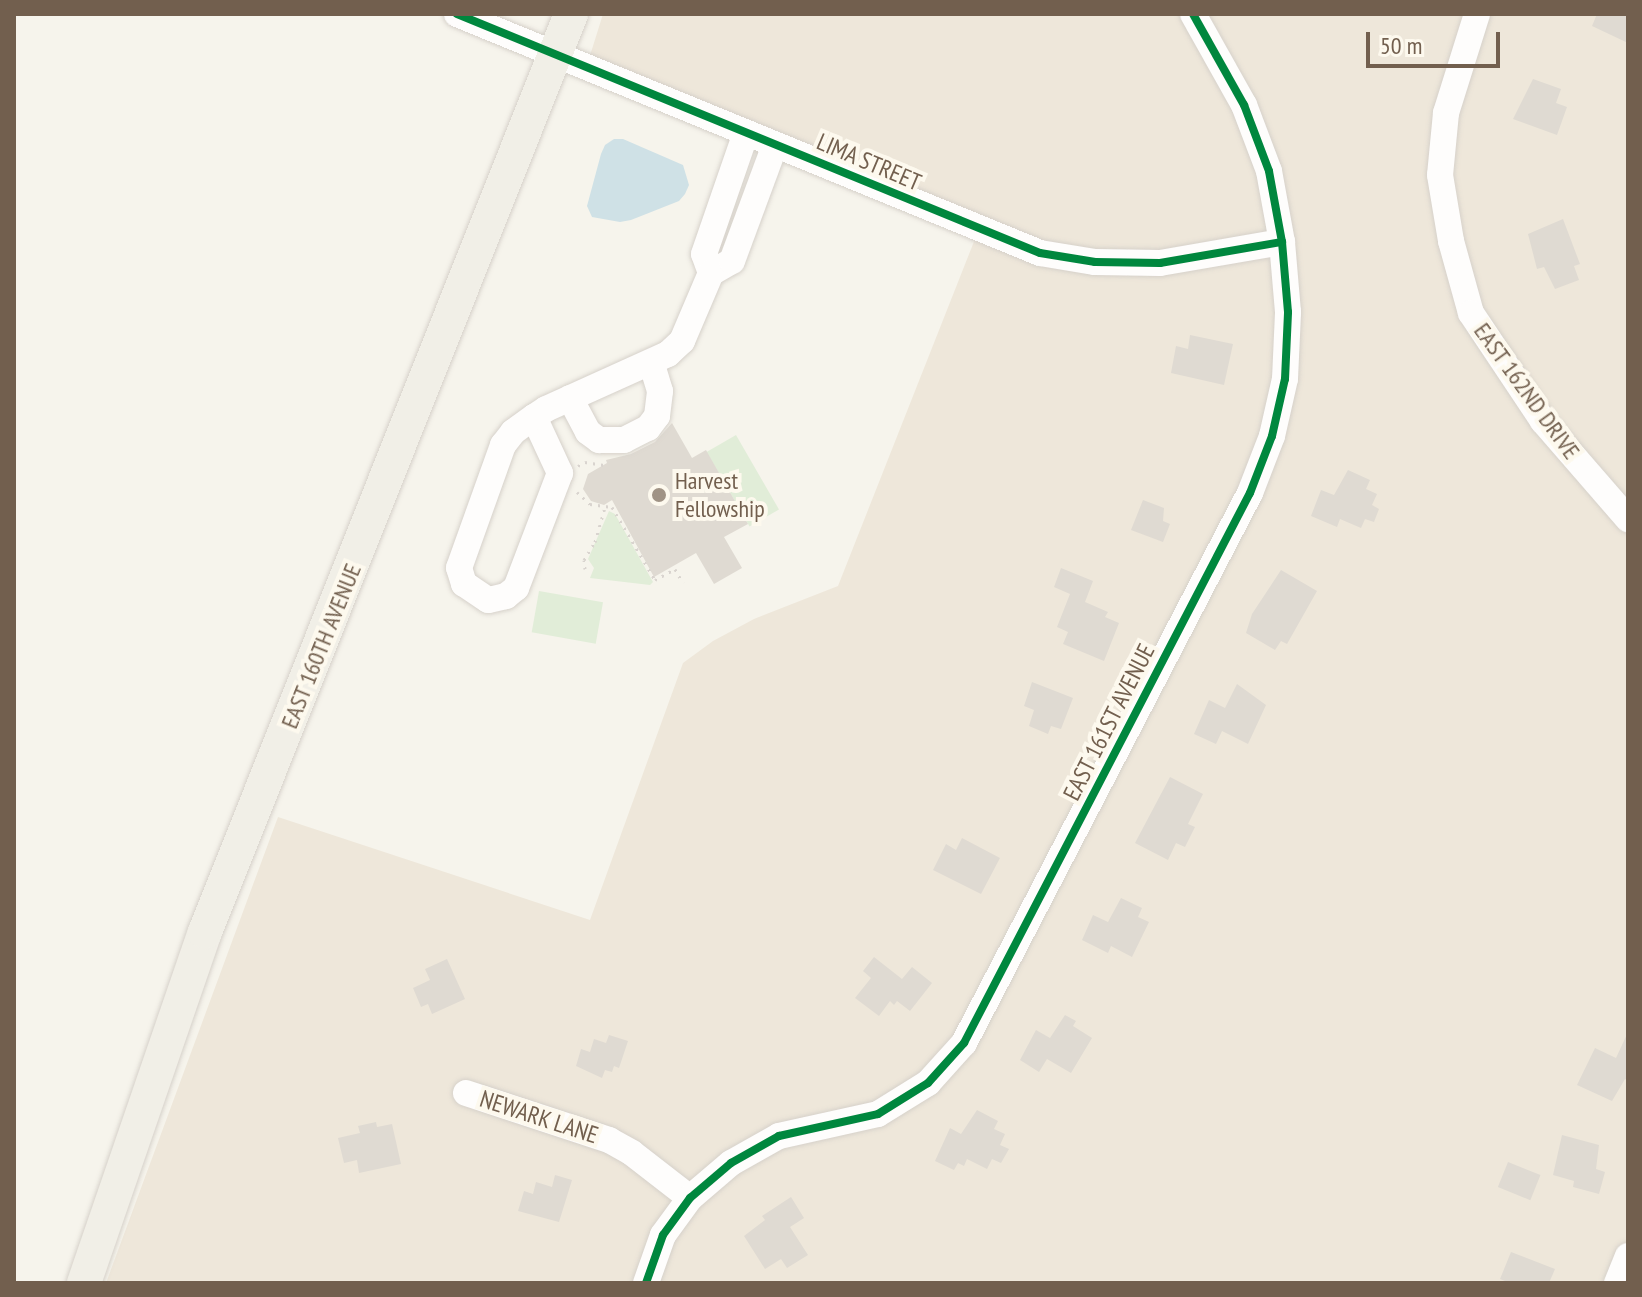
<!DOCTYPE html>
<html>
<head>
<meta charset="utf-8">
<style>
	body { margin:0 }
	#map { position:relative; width:1642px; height:1297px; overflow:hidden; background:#f6f4ec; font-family:"PT Sans Narrow",sans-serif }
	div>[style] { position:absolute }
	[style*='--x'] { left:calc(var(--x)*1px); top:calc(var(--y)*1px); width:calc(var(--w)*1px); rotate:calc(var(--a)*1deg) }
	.residential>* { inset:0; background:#eee7da }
	.green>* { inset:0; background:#e1edd8; transform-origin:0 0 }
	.water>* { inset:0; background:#cfe1e6 }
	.building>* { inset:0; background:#dfdad2; transform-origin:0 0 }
	.path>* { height:3px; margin-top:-1.5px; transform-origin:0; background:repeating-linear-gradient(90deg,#d9d4cf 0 2px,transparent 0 8px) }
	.roads { filter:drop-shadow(0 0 2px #d6d1ca) drop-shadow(0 0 2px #d6d1ca) }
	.minor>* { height:26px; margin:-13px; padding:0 13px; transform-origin:13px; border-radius:13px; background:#fefdfc }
	.major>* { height:34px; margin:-17px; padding:0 17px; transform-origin:17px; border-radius:17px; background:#f1efe7 }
	.cycleway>* { height:8px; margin:-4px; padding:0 4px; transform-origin:4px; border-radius:4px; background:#00873e }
	.dots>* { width:22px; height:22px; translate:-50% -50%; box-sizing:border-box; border:4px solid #fdf9ee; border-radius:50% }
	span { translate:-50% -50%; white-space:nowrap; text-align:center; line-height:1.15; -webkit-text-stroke:8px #fdf9ee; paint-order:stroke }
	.street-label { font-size:24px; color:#725f4e }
	.poi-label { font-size:24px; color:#725f4e }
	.left { translate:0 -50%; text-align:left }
	.frame { position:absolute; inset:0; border:16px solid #725f4e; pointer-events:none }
	.scale { position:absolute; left:1366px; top:32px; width:134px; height:36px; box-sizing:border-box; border:4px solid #725f4e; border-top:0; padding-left:10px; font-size:24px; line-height:28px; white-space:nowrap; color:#725f4e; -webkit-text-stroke:6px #fdf9ee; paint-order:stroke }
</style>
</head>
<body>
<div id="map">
	<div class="residential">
		<i style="clip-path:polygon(603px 14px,1628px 14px,1628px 1283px,106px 1283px,278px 817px,590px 920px,683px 663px,713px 641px,754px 619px,838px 586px,975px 239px,583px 78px)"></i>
	</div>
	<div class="green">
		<i style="left:736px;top:435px;width:86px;height:34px;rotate:60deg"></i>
		<i style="clip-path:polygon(609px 511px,615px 514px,653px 582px,650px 585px,590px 578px,594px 568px,588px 559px)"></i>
		<i style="left:539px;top:591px;width:65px;height:42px;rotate:10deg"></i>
	</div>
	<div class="water">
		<i style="clip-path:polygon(614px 139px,623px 139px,683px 165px,689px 185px,685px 194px,679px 201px,631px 220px,620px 222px,592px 217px,587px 206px,601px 154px,605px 145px)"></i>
	</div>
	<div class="building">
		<i style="clip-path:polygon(1597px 14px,1628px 14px,1628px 43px,1592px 26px)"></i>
		<i style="clip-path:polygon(1533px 79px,1561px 89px,1556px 103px,1567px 107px,1557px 135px,1513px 119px)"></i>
		<i style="clip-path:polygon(1563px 219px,1580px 264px,1574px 266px,1579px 280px,1555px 289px,1544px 267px,1537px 269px,1528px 234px)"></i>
		<i style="clip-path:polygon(1190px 335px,1233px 344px,1224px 385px,1171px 373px,1176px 346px,1188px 349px)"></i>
		<i style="clip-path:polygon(672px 423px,692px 458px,706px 450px,748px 524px,724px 537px,742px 568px,714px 584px,696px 553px,654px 577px,612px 500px,604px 505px,591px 501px,583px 489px,588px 474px,607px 463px,606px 460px,631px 454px,655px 442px)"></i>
		<i style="clip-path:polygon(1348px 470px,1370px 480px,1366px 489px,1377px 494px,1372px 505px,1379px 509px,1374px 522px,1365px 519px,1361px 528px,1340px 519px,1337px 527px,1311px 516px,1321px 490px,1334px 495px)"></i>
		<i style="clip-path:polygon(1143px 500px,1164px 508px,1163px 521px,1170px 524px,1163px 542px,1131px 530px)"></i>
		<i style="clip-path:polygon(1061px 568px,1093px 581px,1085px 602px,1108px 612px,1105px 617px,1119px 623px,1104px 661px,1063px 644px,1068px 632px,1057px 627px,1070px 594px,1054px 587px)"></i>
		<i style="clip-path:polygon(1281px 570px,1317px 591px,1287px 644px,1281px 641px,1275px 650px,1246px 633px,1252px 614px)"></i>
		<i style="clip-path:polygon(1032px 682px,1073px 698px,1061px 729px,1051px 726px,1048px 734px,1029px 726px,1034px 710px,1024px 706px)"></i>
		<i style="clip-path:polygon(1237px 684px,1266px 705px,1248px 744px,1222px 731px,1216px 744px,1194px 734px,1209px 700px,1225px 708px)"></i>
		<i style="clip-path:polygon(1170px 777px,1203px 794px,1188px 824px,1195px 827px,1185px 847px,1176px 843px,1168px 860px,1135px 843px)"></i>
		<i style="clip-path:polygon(962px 838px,1000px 858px,981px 894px,933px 870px,946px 844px,956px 850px)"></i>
		<i style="clip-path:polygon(1121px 898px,1142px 908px,1138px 917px,1149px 922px,1132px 957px,1111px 946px,1108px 953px,1082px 940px,1093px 915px,1108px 922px)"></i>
		<i style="clip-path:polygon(874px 957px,902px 979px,912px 967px,932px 983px,910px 1011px,897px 1001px,894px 1005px,890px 1001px,879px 1016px,855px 998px,871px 978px,863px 971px)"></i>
		<i style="clip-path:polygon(447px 959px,465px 999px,432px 1014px,428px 1004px,421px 1007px,413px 988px,430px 980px,425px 969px)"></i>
		<i style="clip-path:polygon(1065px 1015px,1076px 1021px,1073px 1026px,1092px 1038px,1071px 1073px,1047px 1059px,1039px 1072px,1020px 1060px,1036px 1030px,1050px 1038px)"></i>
		<i style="clip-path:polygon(1628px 1032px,1628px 1080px,1625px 1079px,1612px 1101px,1577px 1085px,1595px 1048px,1616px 1058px)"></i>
		<i style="clip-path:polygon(609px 1035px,628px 1041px,619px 1068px,614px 1066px,612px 1072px,605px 1070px,602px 1078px,576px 1066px,581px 1049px,590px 1052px,594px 1039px,606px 1043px)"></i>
		<i style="clip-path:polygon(977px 1110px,998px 1121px,994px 1129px,1005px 1134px,1000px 1145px,1009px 1149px,1001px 1163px,992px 1159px,987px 1169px,967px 1159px,964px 1166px,958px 1163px,954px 1170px,935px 1161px,950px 1128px,961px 1134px)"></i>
		<i style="clip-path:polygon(376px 1122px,377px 1127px,392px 1124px,401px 1164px,359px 1173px,357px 1160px,344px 1163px,338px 1138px,360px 1133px,358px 1126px)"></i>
		<i style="clip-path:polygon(1562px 1135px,1599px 1145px,1596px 1169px,1605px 1172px,1599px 1194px,1573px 1187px,1574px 1181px,1553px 1175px)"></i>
		<i style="left:1508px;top:1162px;width:35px;height:27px;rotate:22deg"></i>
		<i style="clip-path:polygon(555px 1175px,572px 1180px,559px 1222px,518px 1211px,524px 1191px,533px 1194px,536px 1182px,552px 1187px)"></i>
		<i style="clip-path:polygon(791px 1197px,804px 1218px,790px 1227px,808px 1255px,787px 1268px,781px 1259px,765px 1269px,744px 1236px,765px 1220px,762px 1216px)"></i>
		<i style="clip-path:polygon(1511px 1252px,1555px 1269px,1549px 1283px,1510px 1283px,1500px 1279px)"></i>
	</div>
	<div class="path">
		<i style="--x:578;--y:466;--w:8;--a:-30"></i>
		<i style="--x:585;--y:462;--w:24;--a:9"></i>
		<i style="--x:577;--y:492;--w:18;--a:43"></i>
		<i style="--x:590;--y:504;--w:22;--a:8"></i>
		<i style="--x:612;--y:507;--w:85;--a:59.5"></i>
		<i style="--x:655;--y:580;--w:23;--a:-29"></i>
		<i style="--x:675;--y:569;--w:16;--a:60"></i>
		<i style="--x:585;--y:569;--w:9;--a:-96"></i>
		<i style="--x:584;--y:560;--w:21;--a:-59"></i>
		<i style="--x:595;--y:542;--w:35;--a:-74"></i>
	</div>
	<div class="roads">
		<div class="minor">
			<i style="--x:457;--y:14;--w:630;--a:22.29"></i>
			<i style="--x:1040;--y:253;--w:56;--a:9.3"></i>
			<i style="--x:1095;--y:262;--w:65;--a:0.9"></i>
			<i style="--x:1160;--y:263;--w:124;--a:-9.8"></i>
			<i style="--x:1477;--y:14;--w:104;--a:107.4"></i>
			<i style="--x:1446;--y:113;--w:62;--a:95.5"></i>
			<i style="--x:1440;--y:175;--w:67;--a:80.5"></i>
			<i style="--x:1451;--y:241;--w:75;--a:74.5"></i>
			<i style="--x:1471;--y:313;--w:130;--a:56.3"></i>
			<i style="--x:1543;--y:421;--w:130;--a:49.1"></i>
			<i style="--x:711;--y:273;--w:20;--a:-110"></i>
			<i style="--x:704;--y:254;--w:128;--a:-70.9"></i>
			<i style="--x:570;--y:398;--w:38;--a:62"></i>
			<i style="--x:588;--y:432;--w:14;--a:36"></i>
			<i style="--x:599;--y:440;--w:25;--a:0"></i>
			<i style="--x:624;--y:440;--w:27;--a:-27"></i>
			<i style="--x:648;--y:428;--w:15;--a:-53"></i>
			<i style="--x:657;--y:416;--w:25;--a:-83"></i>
			<i style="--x:660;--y:391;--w:30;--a:-107"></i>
			<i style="--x:534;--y:417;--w:62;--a:65.1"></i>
			<i style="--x:560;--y:473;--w:123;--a:110.9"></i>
			<i style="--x:516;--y:588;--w:13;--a:141"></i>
			<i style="--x:506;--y:596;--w:18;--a:167"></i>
			<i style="--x:488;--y:600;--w:29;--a:-146"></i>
			<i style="--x:464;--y:584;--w:17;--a:-107"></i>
			<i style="--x:459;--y:568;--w:131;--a:-70.3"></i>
			<i style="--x:503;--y:445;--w:16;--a:-52"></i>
			<i style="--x:513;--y:432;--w:26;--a:-36"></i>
			<i style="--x:534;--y:417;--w:14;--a:-34"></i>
			<i style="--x:546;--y:409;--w:134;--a:-24.3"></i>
			<i style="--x:668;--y:354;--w:19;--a:-43"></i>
			<i style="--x:682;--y:341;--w:74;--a:-66.9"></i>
			<i style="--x:711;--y:273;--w:24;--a:-30"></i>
			<i style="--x:732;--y:261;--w:124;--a:-69.7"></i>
			<i style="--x:466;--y:1093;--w:151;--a:18.2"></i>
			<i style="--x:609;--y:1140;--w:26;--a:29"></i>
			<i style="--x:632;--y:1153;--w:73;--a:37.8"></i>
			<i style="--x:646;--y:1283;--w:51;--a:-70.5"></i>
			<i style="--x:663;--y:1235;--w:46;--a:-53.9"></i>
			<i style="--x:690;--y:1198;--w:54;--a:-40.5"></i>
			<i style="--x:731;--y:1163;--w:55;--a:-29.4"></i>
			<i style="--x:779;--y:1136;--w:101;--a:-12.5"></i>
			<i style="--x:878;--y:1114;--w:59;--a:-31.8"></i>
			<i style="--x:928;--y:1083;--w:54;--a:-48"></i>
			<i style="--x:964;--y:1043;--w:620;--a:-62.53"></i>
			<i style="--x:1250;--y:493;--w:61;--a:-68.9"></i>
			<i style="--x:1272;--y:436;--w:58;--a:-77.2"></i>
			<i style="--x:1285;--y:379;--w:67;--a:-87.4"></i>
			<i style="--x:1288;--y:312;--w:70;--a:-94.9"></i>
			<i style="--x:1282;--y:242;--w:72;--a:-100.4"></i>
			<i style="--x:1269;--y:171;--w:71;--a:-110.7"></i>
			<i style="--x:1244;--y:105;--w:104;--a:-119.3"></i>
			<i style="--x:1617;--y:1283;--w:29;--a:-68"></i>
		</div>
		<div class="major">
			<i style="--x:84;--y:1283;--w:371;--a:-71"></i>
			<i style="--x:205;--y:932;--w:988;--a:-68.26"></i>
		</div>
	</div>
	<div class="cycleway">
		<i style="--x:457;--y:14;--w:630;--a:22.29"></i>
		<i style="--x:1040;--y:253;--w:56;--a:9.3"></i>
		<i style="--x:1095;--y:262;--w:65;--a:0.9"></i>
		<i style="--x:1160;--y:263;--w:124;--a:-9.8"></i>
		<i style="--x:646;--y:1283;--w:51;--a:-70.5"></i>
		<i style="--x:663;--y:1235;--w:46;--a:-53.9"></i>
		<i style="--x:690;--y:1198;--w:54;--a:-40.5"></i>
		<i style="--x:731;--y:1163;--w:55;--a:-29.4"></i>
		<i style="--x:779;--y:1136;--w:101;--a:-12.5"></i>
		<i style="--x:878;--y:1114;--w:59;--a:-31.8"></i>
		<i style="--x:928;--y:1083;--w:54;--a:-48"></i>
		<i style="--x:964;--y:1043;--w:620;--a:-62.53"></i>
		<i style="--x:1250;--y:493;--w:61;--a:-68.9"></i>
		<i style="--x:1272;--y:436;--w:58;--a:-77.2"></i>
		<i style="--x:1285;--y:379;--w:67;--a:-87.4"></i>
		<i style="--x:1288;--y:312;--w:70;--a:-94.9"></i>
		<i style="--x:1282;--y:242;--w:72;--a:-100.4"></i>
		<i style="--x:1269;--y:171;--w:71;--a:-110.7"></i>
		<i style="--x:1244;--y:105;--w:104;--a:-119.3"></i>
	</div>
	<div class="dots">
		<i style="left:659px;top:495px;background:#a09385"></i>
	</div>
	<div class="street-label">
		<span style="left:869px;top:162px;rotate:23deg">LIMA STREET</span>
		<span style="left:1527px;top:391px;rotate:54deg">EAST 162ND DRIVE</span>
		<span style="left:321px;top:646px;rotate:-68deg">EAST 160TH AVENUE</span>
		<span style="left:1109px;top:722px;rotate:-63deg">EAST 161ST AVENUE</span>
		<span style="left:539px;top:1117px;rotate:18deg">NEWARK LANE</span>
	</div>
	<div class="poi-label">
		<span class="left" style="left:675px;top:495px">Harvest<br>Fellowship</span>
	</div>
	<div class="frame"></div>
	<div class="scale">50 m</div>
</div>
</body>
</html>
